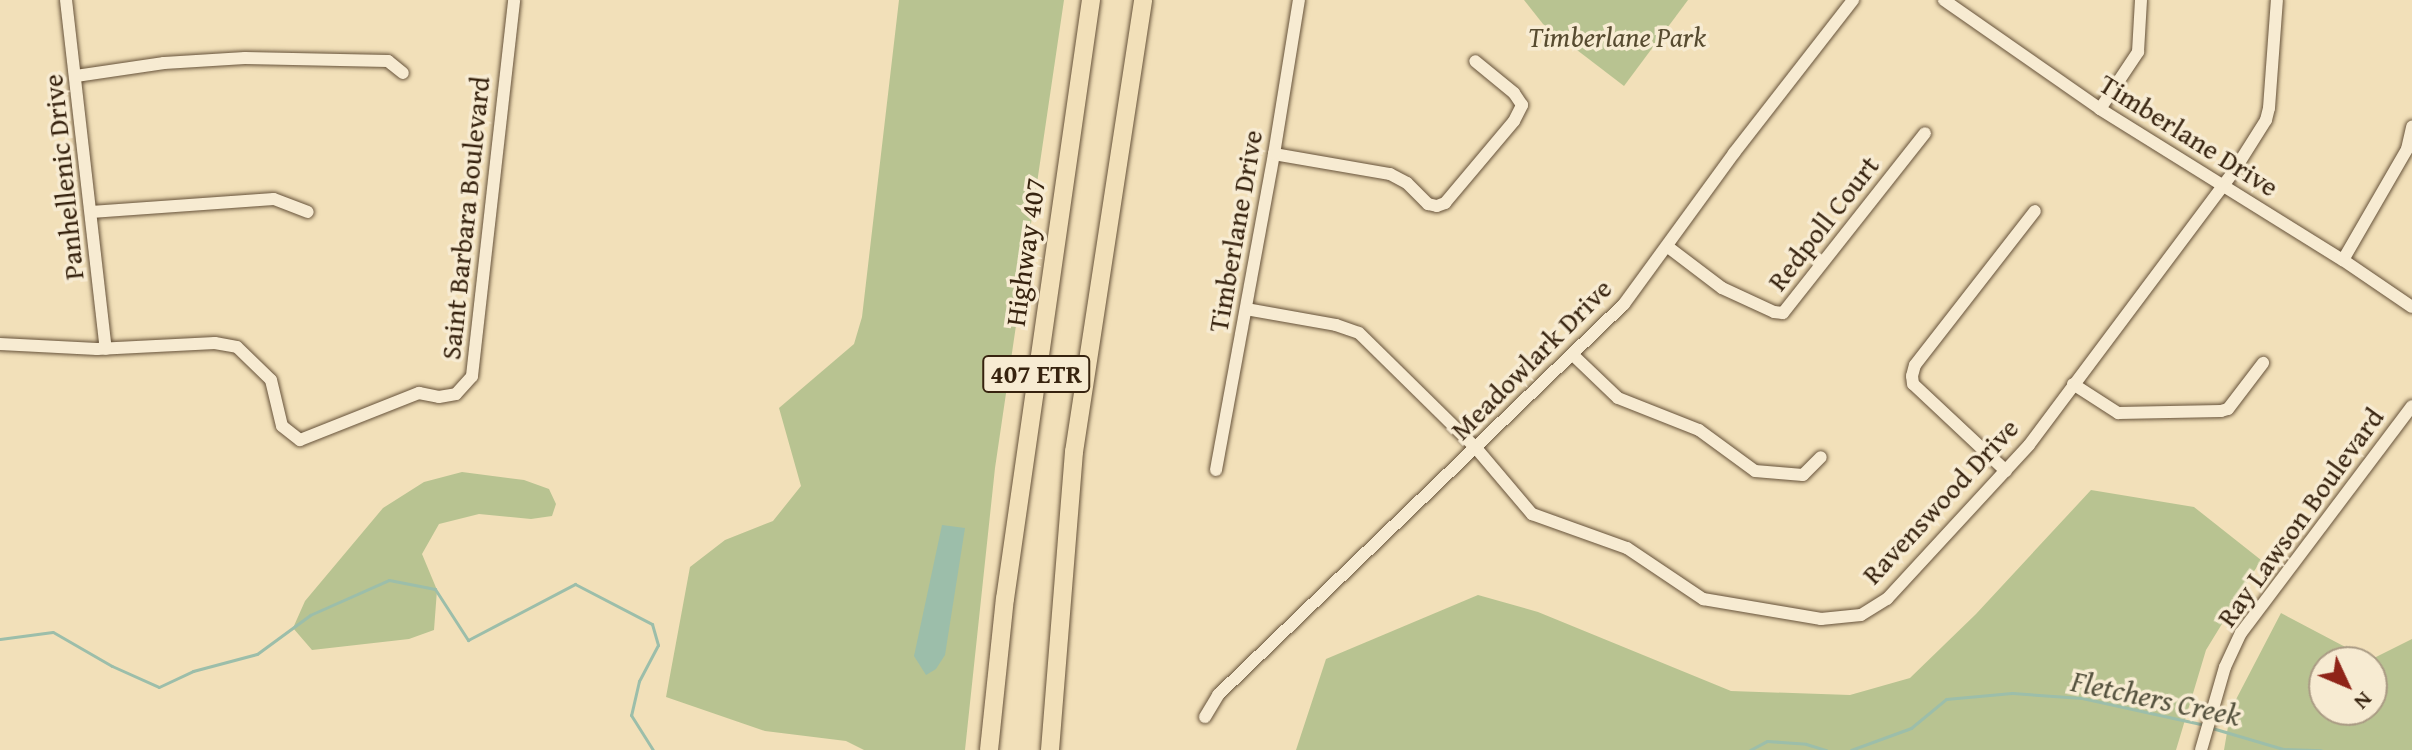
<!DOCTYPE html>
<html>
<head>
<meta charset="utf-8">
<style>
	body { margin:0 }
	#map { position:relative; width:2412px; height:750px; overflow:hidden; background:#f2e0b9; font-family:"Gentium Book Plus",serif }
	div>[style] { position:absolute }
	[style*='--x'] { left:calc(var(--x)*1px); top:calc(var(--y)*1px); width:calc(var(--w)*1px); rotate:calc(var(--a)*1deg) }
	.green>* { inset:0; background:#b8c391 }
	.water>* { inset:0; background:#9cbeaa }
	.stream>* { height:3px; margin:-1.5px; padding:0 1.5px; transform-origin:1.5px; border-radius:1.5px; background:#9cbeaa }
	.roads { filter:drop-shadow(0 0 2px #66523a) drop-shadow(0 0 2px #66523a) }
	.minor>* { height:12px; margin:-6px; padding:0 6px; transform-origin:6px; border-radius:6px; background:#f7ebd2 }
	.highway>* { height:18px; margin:-9px; padding:0 9px; transform-origin:9px; border-radius:9px; background:#f2e0b9 }
	span { translate:-50% -50%; white-space:nowrap; text-align:center; line-height:1.15; -webkit-text-stroke:7px #f7ebd2; paint-order:stroke }
	.shield-label span { padding:2px 6px; background:#f7ebd2; border:2px solid; border-radius:6px; -webkit-text-stroke-width:0 }
	.shield-label { font-size:26px; color:#37230f; font-weight:700 }
	.park-label { font-size:28px; color:#574b30; font-style:italic }
	.street-label { font-size:28px; color:#37230f }
	.water-label { font-size:30px; color:#55523e; font-style:italic }
	.north { position:absolute; left:2308px; top:646px; width:80px; height:80px; box-sizing:border-box; background:#f7ebd2; border:2px solid #aa9b84; border-radius:50%; rotate:134deg; font-size:22px; font-weight:700; line-height:32px; text-align:center; color:#37230f }
	.north::after { content:''; display:block; margin:auto; width:28px; height:36px; background:#8f2418; clip-path:polygon(50% 0,100% 100%,50% 72%,0 100%) }
</style>
</head>
<body>
<div id="map">
	<div class="green">
		<i style="clip-path:polygon(899px 0,1064px 0,995px 468px,965px 750px,864px 750px,846px 741px,765px 731px,666px 697px,690px 567px,725px 540px,773px 521px,801px 486px,779px 408px,854px 344px,862px 317px)"></i>
		<i style="clip-path:polygon(1524px 0,1688px 0,1624px 86px,1543px 24px)"></i>
		<i style="clip-path:polygon(462px 472px,524px 480px,549px 489px,556px 504px,552px 516px,531px 519px,479px 514px,439px 524px,422px 554px,437px 590px,434px 630px,409px 639px,312px 650px,293px 628px,305px 601px,383px 508px,424px 482px)"></i>
		<i style="clip-path:polygon(2091px 490px,2194px 507px,2261px 560px,2206px 650px,2176px 750px,1296px 750px,1326px 659px,1478px 595px,1538px 612px,1731px 691px,1850px 695px,1910px 678px,1976px 614px)"></i>
		<i style="clip-path:polygon(evenodd,2281px 613px,2370px 660px,2412px 639px,2412px 750px,2224px 750px,2231px 709px,2281px 613px,2324px 662px,2372px 662px,2372px 710px,2324px 710px,2324px 662px)"></i>
	</div>
	<div class="water">
		<i style="clip-path:polygon(942px 525px,965px 528px,945px 655px,936px 669px,926px 675px,914px 656px)"></i>
	</div>
	<div class="stream">
		<i style="--x:0;--y:639;--w:53;--a:-7.5"></i>
		<i style="--x:53;--y:632;--w:68;--a:30"></i>
		<i style="--x:112;--y:666;--w:51;--a:24.1"></i>
		<i style="--x:159;--y:687;--w:38;--a:-25"></i>
		<i style="--x:193;--y:671;--w:66;--a:-14.9"></i>
		<i style="--x:257;--y:654;--w:66;--a:-36.3"></i>
		<i style="--x:310;--y:615;--w:86;--a:-23.9"></i>
		<i style="--x:389;--y:580;--w:47;--a:11.1"></i>
		<i style="--x:435;--y:589;--w:61;--a:57.1"></i>
		<i style="--x:468;--y:640;--w:121;--a:-27.6"></i>
		<i style="--x:575;--y:584;--w:87;--a:27.5"></i>
		<i style="--x:652;--y:624;--w:22;--a:74"></i>
		<i style="--x:658;--y:645;--w:41;--a:117.8"></i>
		<i style="--x:639;--y:681;--w:35;--a:103"></i>
		<i style="--x:631;--y:715;--w:41;--a:57.8"></i>
		<i style="--x:2212;--y:728;--w:74;--a:16.5"></i>
		<i style="--x:2283;--y:749;--w:38;--a:2"></i>
		<i style="--x:1750;--y:750;--w:19;--a:-28"></i>
		<i style="--x:1767;--y:741;--w:39;--a:4"></i>
		<i style="--x:1806;--y:744;--w:21;--a:17"></i>
		<i style="--x:1851;--y:750;--w:64;--a:-20.1"></i>
		<i style="--x:1911;--y:728;--w:45;--a:-39.6"></i>
		<i style="--x:1946;--y:699;--w:66;--a:-5.2"></i>
		<i style="--x:2012;--y:693;--w:70;--a:4.1"></i>
		<i style="--x:2082;--y:698;--w:126;--a:12.4"></i>
	</div>
	<div class="roads">
		<div class="minor">
			<i style="--x:66;--y:0;--w:351;--a:83.5"></i>
			<i style="--x:1944;--y:0;--w:190;--a:34.9"></i>
			<i style="--x:2100;--y:109;--w:286;--a:31.9"></i>
			<i style="--x:2343;--y:260;--w:83;--a:34.3"></i>
			<i style="--x:76;--y:76;--w:89;--a:-8.4"></i>
			<i style="--x:164;--y:63;--w:81;--a:-3.5"></i>
			<i style="--x:245;--y:58;--w:143;--a:1.2"></i>
			<i style="--x:388;--y:61;--w:19;--a:39"></i>
			<i style="--x:2100;--y:109;--w:69;--a:-56.3"></i>
			<i style="--x:2138;--y:52;--w:52;--a:-86.7"></i>
			<i style="--x:1274;--y:154;--w:118;--a:9.8"></i>
			<i style="--x:1390;--y:174;--w:19;--a:28"></i>
			<i style="--x:1407;--y:183;--w:30;--a:45"></i>
			<i style="--x:1428;--y:204;--w:9;--a:13"></i>
			<i style="--x:1437;--y:206;--w:9;--a:-21"></i>
			<i style="--x:1445;--y:203;--w:107;--a:-49.9"></i>
			<i style="--x:1514;--y:121;--w:18;--a:-63"></i>
			<i style="--x:1522;--y:105;--w:14;--a:-124"></i>
			<i style="--x:1514;--y:93;--w:50;--a:-140.6"></i>
			<i style="--x:91;--y:212;--w:183;--a:-4.1"></i>
			<i style="--x:274;--y:199;--w:36;--a:21"></i>
			<i style="--x:1668;--y:247;--w:68;--a:37.2"></i>
			<i style="--x:1722;--y:288;--w:57;--a:24.8"></i>
			<i style="--x:1774;--y:312;--w:9;--a:6"></i>
			<i style="--x:1783;--y:313;--w:229;--a:-51.7"></i>
			<i style="--x:2343;--y:260;--w:128;--a:-60"></i>
			<i style="--x:2407;--y:149;--w:23;--a:-77"></i>
			<i style="--x:1246;--y:309;--w:91;--a:10.1"></i>
			<i style="--x:1336;--y:325;--w:24;--a:19"></i>
			<i style="--x:1359;--y:333;--w:164;--a:44.5"></i>
			<i style="--x:1476;--y:448;--w:87;--a:49.7"></i>
			<i style="--x:1532;--y:514;--w:101;--a:19.7"></i>
			<i style="--x:1627;--y:548;--w:92;--a:33.9"></i>
			<i style="--x:1703;--y:599;--w:120;--a:9.6"></i>
			<i style="--x:1821;--y:619;--w:40;--a:-5.7"></i>
			<i style="--x:1861;--y:615;--w:31;--a:-32"></i>
			<i style="--x:1887;--y:599;--w:209;--a:-47.3"></i>
			<i style="--x:2029;--y:445;--w:339;--a:-53.2"></i>
			<i style="--x:2232;--y:174;--w:64;--a:-57.8"></i>
			<i style="--x:2266;--y:120;--w:12;--a:-76"></i>
			<i style="--x:2269;--y:108;--w:108;--a:-85.8"></i>
			<i style="--x:0;--y:344;--w:97;--a:3"></i>
			<i style="--x:97;--y:349;--w:118;--a:-2.9"></i>
			<i style="--x:215;--y:343;--w:22;--a:10"></i>
			<i style="--x:237;--y:347;--w:47;--a:44.1"></i>
			<i style="--x:271;--y:380;--w:47;--a:76.6"></i>
			<i style="--x:282;--y:426;--w:23;--a:38"></i>
			<i style="--x:300;--y:440;--w:128;--a:-21.6"></i>
			<i style="--x:419;--y:393;--w:20;--a:11"></i>
			<i style="--x:439;--y:397;--w:17;--a:-10"></i>
			<i style="--x:456;--y:394;--w:24;--a:-48"></i>
			<i style="--x:472;--y:376;--w:378;--a:-83.6"></i>
			<i style="--x:1573;--y:355;--w:62;--a:43.7"></i>
			<i style="--x:1618;--y:398;--w:87;--a:21.6"></i>
			<i style="--x:1699;--y:430;--w:69;--a:36.2"></i>
			<i style="--x:1755;--y:471;--w:48;--a:4.8"></i>
			<i style="--x:1803;--y:475;--w:25;--a:-45"></i>
			<i style="--x:2073;--y:384;--w:54;--a:32.8"></i>
			<i style="--x:2118;--y:413;--w:103;--a:-1.1"></i>
			<i style="--x:2221;--y:411;--w:7;--a:-16"></i>
			<i style="--x:2228;--y:409;--w:58;--a:-52.7"></i>
			<i style="--x:1216;--y:470;--w:321;--a:-79.6"></i>
			<i style="--x:1274;--y:154;--w:156;--a:-80.8"></i>
			<i style="--x:2006;--y:471;--w:127;--a:-136.9"></i>
			<i style="--x:1913;--y:384;--w:8;--a:-97"></i>
			<i style="--x:1912;--y:376;--w:11;--a:-75"></i>
			<i style="--x:1915;--y:365;--w:195;--a:-52.1"></i>
			<i style="--x:1205;--y:717;--w:26;--a:-59"></i>
			<i style="--x:1218;--y:695;--w:564;--a:-43.92"></i>
			<i style="--x:1624;--y:304;--w:187;--a:-53.9"></i>
			<i style="--x:1734;--y:153;--w:194;--a:-52.1"></i>
			<i style="--x:2201;--y:750;--w:86;--a:-73.9"></i>
			<i style="--x:2225;--y:667;--w:38;--a:-65"></i>
			<i style="--x:2241;--y:633;--w:284;--a:-53"></i>
		</div>
		<div class="highway">
			<i style="--x:989;--y:750;--w:152;--a:-84"></i>
			<i style="--x:1005;--y:599;--w:605;--a:-81.83"></i>
			<i style="--x:1050;--y:750;--w:299;--a:-85.4"></i>
			<i style="--x:1074;--y:452;--w:457;--a:-81.3"></i>
		</div>
	</div>
	<div class="shield-label">
		<span style="left:1036px;top:374px">407 ETR</span>
	</div>
	<div class="park-label">
		<span style="left:1617px;top:37px">Timberlane Park</span>
	</div>
	<div class="street-label">
		<span style="left:2189px;top:135px;rotate:32deg">Timberlane Drive</span>
		<span style="left:63px;top:177px;rotate:-96deg">Panhellenic Drive</span>
		<span style="left:465px;top:218px;rotate:-84deg">Saint Barbara Boulevard</span>
		<span style="left:1823px;top:223px;rotate:-52deg">Redpoll Court</span>
		<span style="left:1235px;top:231px;rotate:-80deg">Timberlane Drive</span>
		<span style="left:1025px;top:252px;rotate:-82deg">Highway 407</span>
		<span style="left:1531px;top:359px;rotate:-45deg">Meadowlark Drive</span>
		<span style="left:1940px;top:501px;rotate:-47deg">Ravenswood Drive</span>
		<span style="left:2300px;top:517px;rotate:-54deg">Ray Lawson Boulevard</span>
	</div>
	<div class="water-label">
		<span style="left:2156px;top:698px;rotate:12deg">Fletchers Creek</span>
	</div>
	<div class="north">N</div>
</div>
</body>
</html>
